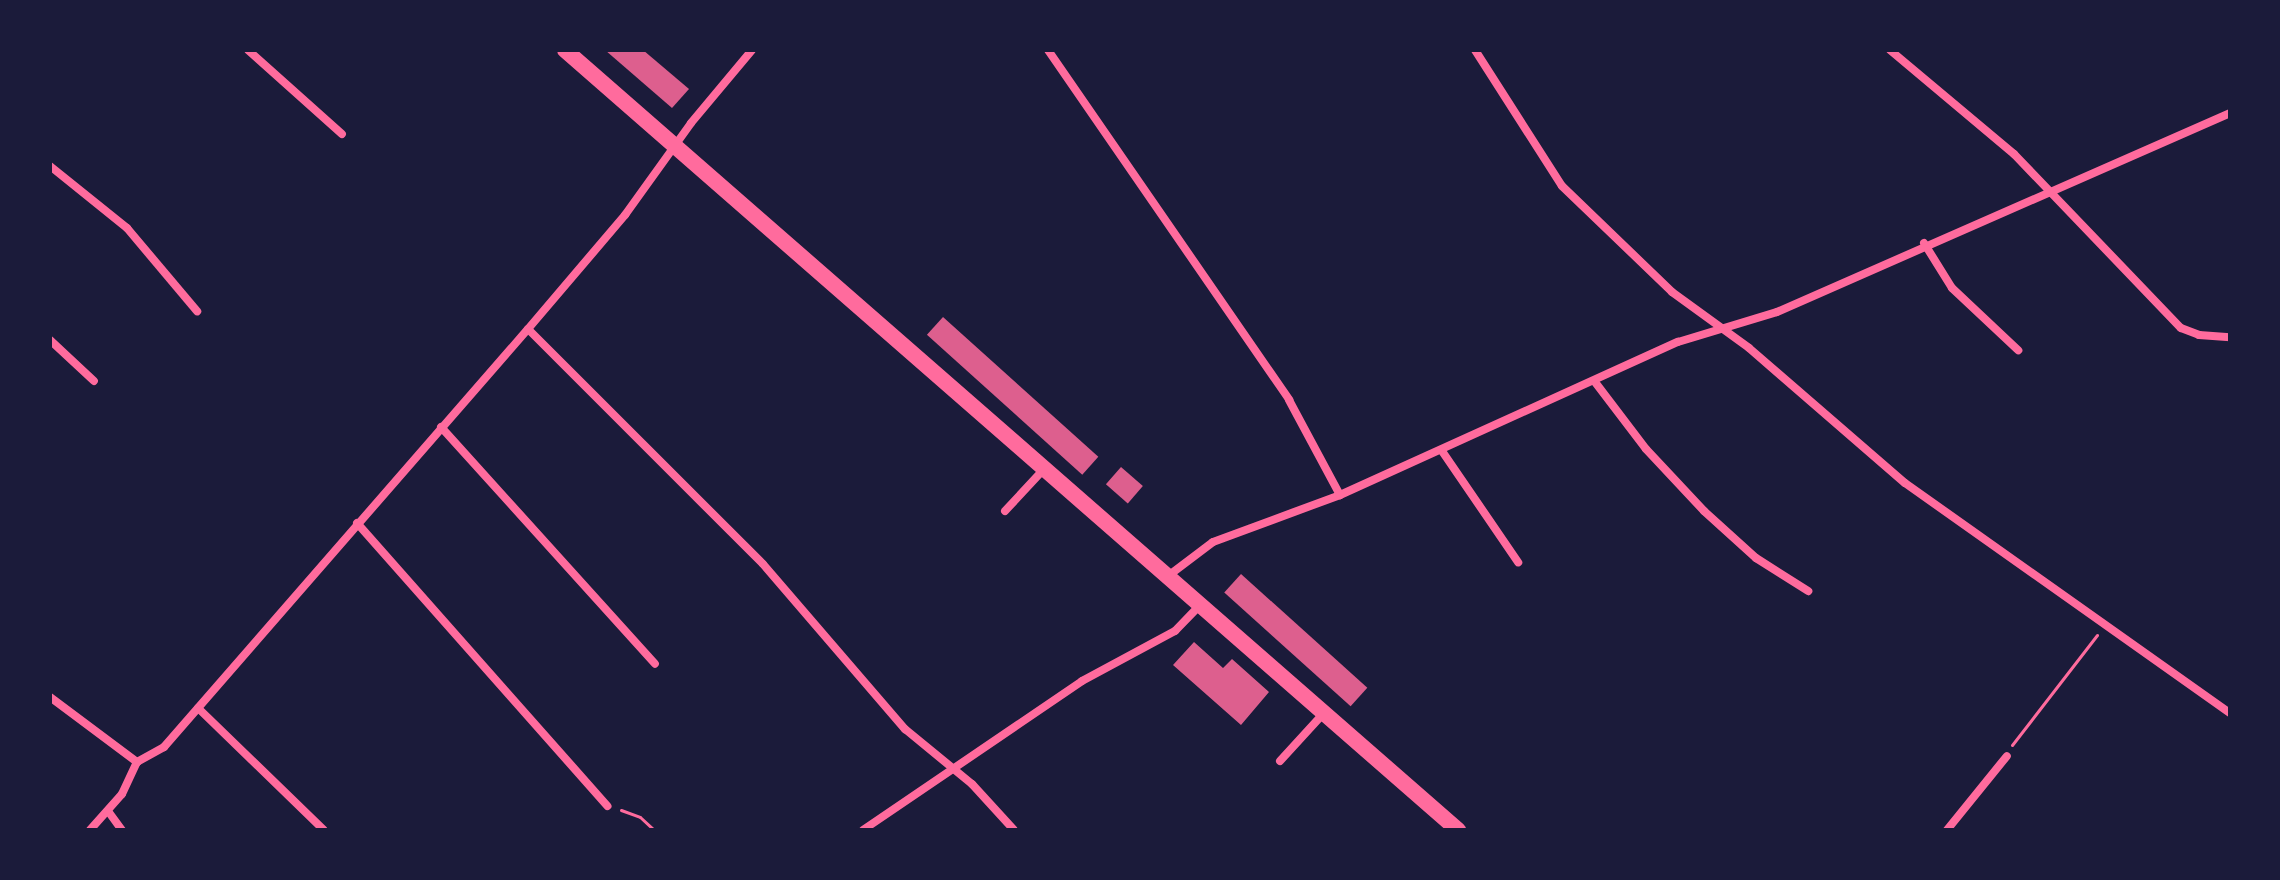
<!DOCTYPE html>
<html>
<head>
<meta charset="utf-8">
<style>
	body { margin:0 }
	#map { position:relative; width:2280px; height:880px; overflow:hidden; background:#1b1b3a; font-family:"DM Sans",sans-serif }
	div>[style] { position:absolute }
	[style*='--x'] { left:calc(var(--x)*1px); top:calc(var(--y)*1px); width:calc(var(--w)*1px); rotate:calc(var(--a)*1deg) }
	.building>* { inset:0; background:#dd5f8e; transform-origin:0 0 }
	.path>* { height:3px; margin:-1.5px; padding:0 1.5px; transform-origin:1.5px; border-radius:1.5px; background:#ff6b9d }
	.minor>* { height:8px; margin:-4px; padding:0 4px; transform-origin:4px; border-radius:4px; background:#ff6b9d }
	.primary>* { height:16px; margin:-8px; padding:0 8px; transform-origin:8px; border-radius:8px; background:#ff6b9d }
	span { translate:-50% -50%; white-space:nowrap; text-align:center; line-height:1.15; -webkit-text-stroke:6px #1b1b3a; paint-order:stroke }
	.frame { position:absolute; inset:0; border:52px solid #1b1b3a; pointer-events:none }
</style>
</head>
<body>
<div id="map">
	<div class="building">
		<i style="clip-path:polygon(605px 50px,643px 50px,689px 89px,672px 108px)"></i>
		<i style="left:943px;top:317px;width:209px;height:24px;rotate:42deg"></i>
		<i style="left:1121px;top:467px;width:29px;height:23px;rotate:41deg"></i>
		<i style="left:1241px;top:574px;width:170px;height:25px;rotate:42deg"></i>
		<i style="clip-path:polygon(1194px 642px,1223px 668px,1232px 659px,1269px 692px,1241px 725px,1173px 665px)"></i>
	</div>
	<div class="path">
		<i style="--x:2012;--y:745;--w:139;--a:-52.3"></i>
		<i style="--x:621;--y:810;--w:20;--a:20"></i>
		<i style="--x:640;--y:817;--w:19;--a:43"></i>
	</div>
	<div class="minor">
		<i style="--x:248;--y:50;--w:126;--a:41.8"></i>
		<i style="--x:1048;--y:50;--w:425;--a:55.4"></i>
		<i style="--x:1289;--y:400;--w:108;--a:61.8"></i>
		<i style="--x:1475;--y:50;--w:161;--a:57.4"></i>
		<i style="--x:1562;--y:186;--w:153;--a:43.9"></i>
		<i style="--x:1672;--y:292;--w:95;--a:36"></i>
		<i style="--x:1749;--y:348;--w:206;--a:40.9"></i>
		<i style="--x:1905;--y:483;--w:398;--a:35.3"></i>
		<i style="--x:1890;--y:50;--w:162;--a:40"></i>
		<i style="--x:2014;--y:154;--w:241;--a:46.2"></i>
		<i style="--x:2181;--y:328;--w:19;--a:21"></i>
		<i style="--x:2199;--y:335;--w:31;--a:4"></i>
		<i style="--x:50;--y:166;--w:99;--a:38.8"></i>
		<i style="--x:127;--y:228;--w:109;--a:49.9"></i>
		<i style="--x:1924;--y:243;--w:53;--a:58.1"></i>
		<i style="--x:1952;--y:288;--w:91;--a:43.2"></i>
		<i style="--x:528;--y:329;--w:332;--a:45"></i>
		<i style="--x:763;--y:564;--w:218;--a:49.3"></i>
		<i style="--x:905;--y:729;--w:87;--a:39.4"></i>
		<i style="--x:972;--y:784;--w:62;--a:47.6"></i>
		<i style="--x:50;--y:340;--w:60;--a:43"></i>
		<i style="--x:1595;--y:382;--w:84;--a:52.7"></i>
		<i style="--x:1646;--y:449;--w:85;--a:46.9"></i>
		<i style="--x:1704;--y:511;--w:70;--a:42.1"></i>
		<i style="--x:1756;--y:558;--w:62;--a:32.4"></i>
		<i style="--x:441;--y:427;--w:319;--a:47.9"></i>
		<i style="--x:1442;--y:451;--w:135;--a:55.6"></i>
		<i style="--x:1005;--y:511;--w:57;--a:-47.1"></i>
		<i style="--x:357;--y:523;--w:378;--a:48.5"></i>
		<i style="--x:1168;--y:576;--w:56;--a:-37.1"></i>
		<i style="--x:1213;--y:542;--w:135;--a:-20.3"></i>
		<i style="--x:1340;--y:495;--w:371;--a:-24.4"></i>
		<i style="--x:1678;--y:342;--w:103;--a:-16.9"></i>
		<i style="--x:1777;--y:312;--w:495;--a:-23.7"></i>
		<i style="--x:50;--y:697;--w:109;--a:36.8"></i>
		<i style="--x:198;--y:708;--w:175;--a:44.1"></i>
		<i style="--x:1280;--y:761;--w:65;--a:-47.5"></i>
		<i style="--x:137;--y:762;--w:31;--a:-29"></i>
		<i style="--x:164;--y:747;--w:554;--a:-48.95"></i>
		<i style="--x:528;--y:329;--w:150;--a:-49.6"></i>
		<i style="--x:625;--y:215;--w:113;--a:-54.3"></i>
		<i style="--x:691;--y:123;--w:95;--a:-50.1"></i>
		<i style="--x:108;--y:811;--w:24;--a:54"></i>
		<i style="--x:90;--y:830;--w:48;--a:-48.4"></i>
		<i style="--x:122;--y:794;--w:35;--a:-65"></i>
		<i style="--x:863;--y:830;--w:265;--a:-34.2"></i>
		<i style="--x:1082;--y:681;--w:106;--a:-28.3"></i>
		<i style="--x:1175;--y:631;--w:36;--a:-46"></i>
		<i style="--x:1947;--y:830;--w:95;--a:-51"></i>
	</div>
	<div class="primary">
		<i style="--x:565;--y:50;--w:1186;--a:41.14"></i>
	</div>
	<div class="frame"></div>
</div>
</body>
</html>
